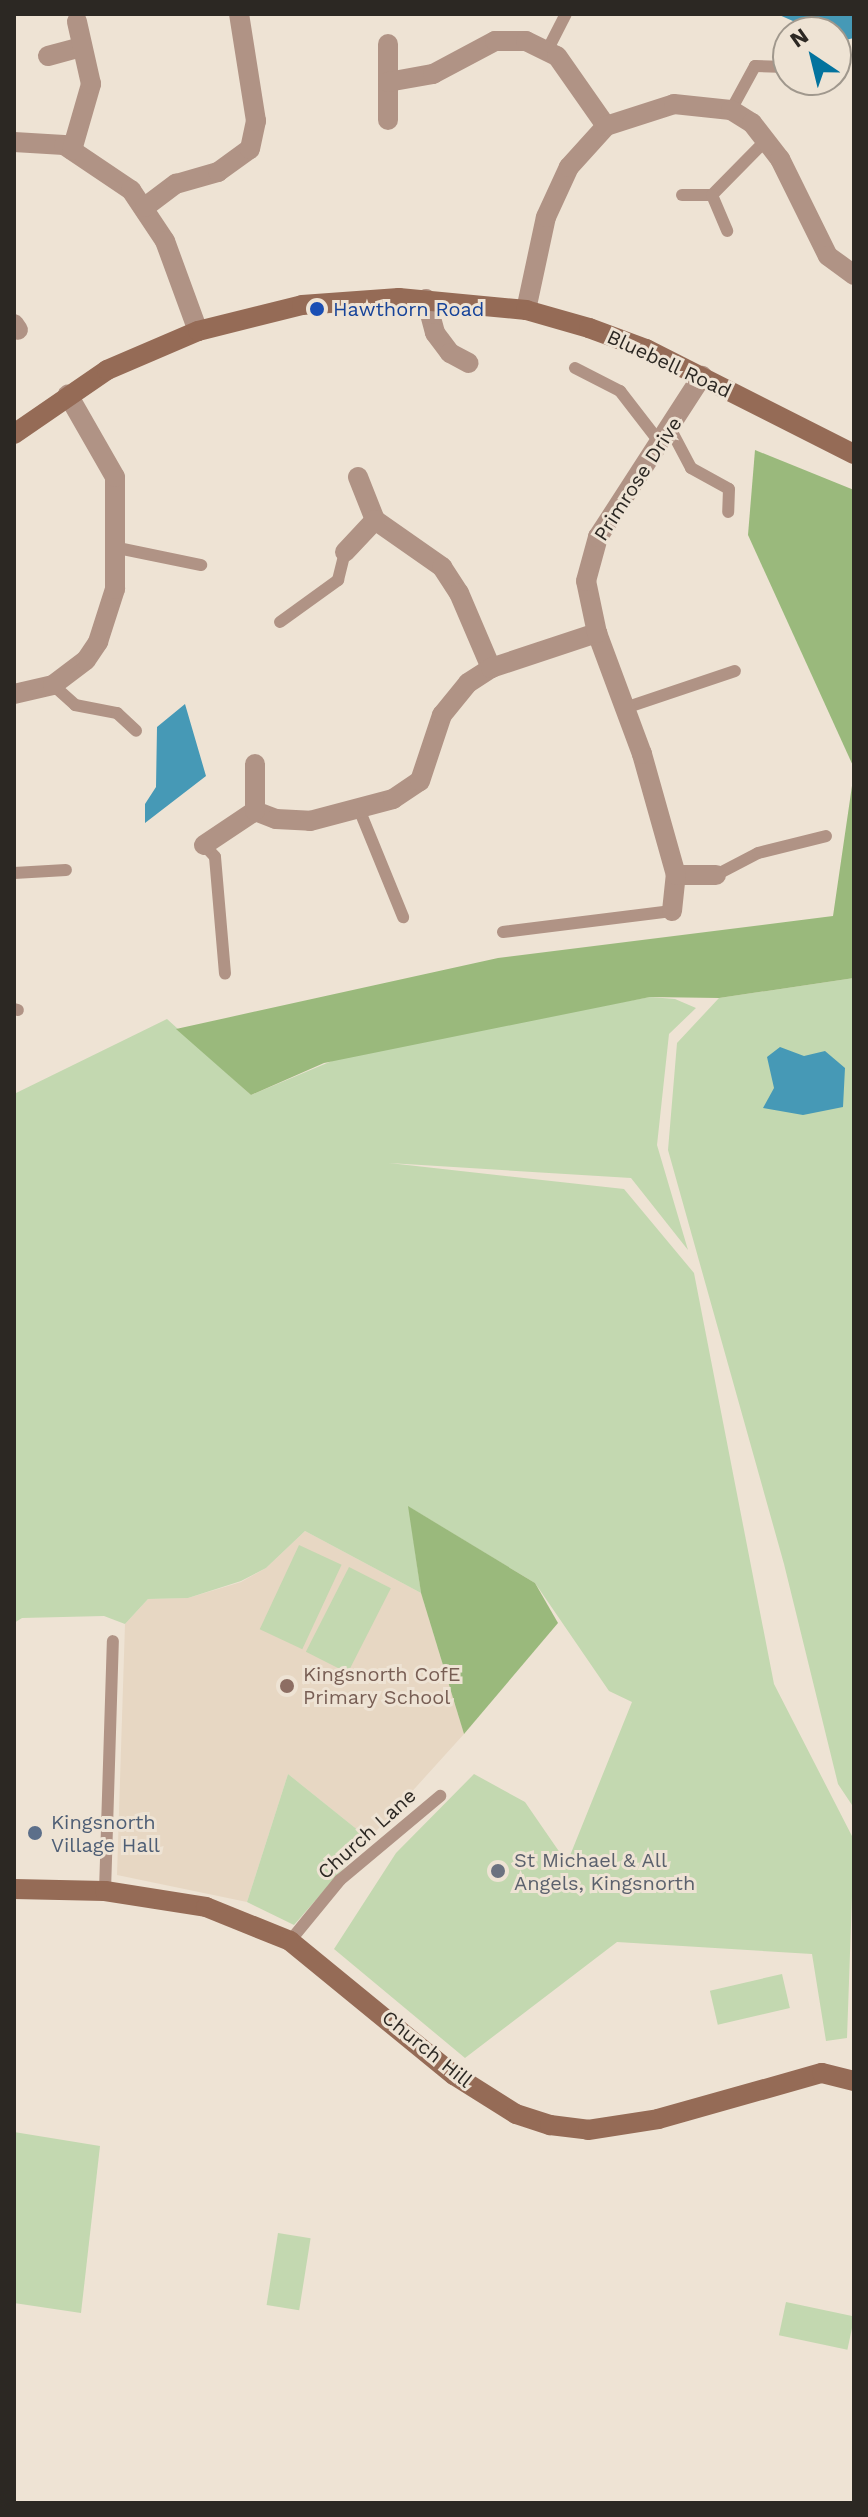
<!DOCTYPE html>
<html>
<head>
<meta charset="utf-8">
<style>
	body { margin:0 }
	#map { position:relative; width:868px; height:2517px; overflow:hidden; background:#eee3d4; font-family:"Work Sans",sans-serif }
	div>[style] { position:absolute }
	[style*='--x'] { left:calc(var(--x)*1px); top:calc(var(--y)*1px); width:calc(var(--w)*1px); rotate:calc(var(--a)*1deg) }
	.built>* { inset:0; background:#e7d7c3 }
	.green>* { inset:0; background:#c3d8b0; transform-origin:0 0 }
	.forest>* { inset:0; background:#9ab97c }
	.water>* { inset:0; background:#4699b6 }
	.lane>* { height:12px; margin:-6px; padding:0 6px; transform-origin:6px; border-radius:6px; background:#b09385 }
	.street>* { height:20px; margin:-10px; padding:0 10px; transform-origin:10px; border-radius:10px; background:#b09385 }
	.secondary>* { height:20px; margin:-10px; padding:0 10px; transform-origin:10px; border-radius:10px; background:#956b56 }
	.dots>* { width:22px; height:22px; translate:-50% -50%; box-sizing:border-box; border:4px solid #eee3d4; border-radius:50% }
	span { translate:-50% -50%; white-space:nowrap; text-align:center; line-height:1.15; -webkit-text-stroke:6px #eee3d4; paint-order:stroke }
	.transit-label { font-size:20px; color:#164399 }
	.left { translate:0 -50%; text-align:left }
	.street-label { font-size:20px; color:#2c2823 }
	.education-label { font-size:20px; color:#785e54 }
	.service-label { font-size:20px; color:#4e5e75 }
	.worship-label { font-size:20px; color:#5b616d }
	.frame { position:absolute; inset:0; border:16px solid #2c2823; pointer-events:none }
	.north { position:absolute; left:772px; top:16px; width:80px; height:80px; box-sizing:border-box; background:#eee3d4; border:2px solid #a0988d; border-radius:50%; rotate:325deg; font-size:22px; font-weight:700; line-height:32px; text-align:center; color:#2c2823 }
	.north::after { content:''; display:block; margin:auto; width:28px; height:36px; background:#03739e; clip-path:polygon(50% 0,100% 100%,50% 72%,0 100%) }
</style>
</head>
<body>
<div id="map">
	<div class="built">
		<i style="clip-path:polygon(305px 1531px,421px 1593px,464px 1734px,369px 1839px,288px 1774px,247px 1902px,117px 1875px,125px 1624px,148px 1599px,188px 1598px,241px 1582px,266px 1568px)"></i>
	</div>
	<div class="green">
		<i style="clip-path:polygon(854px 978px,854px 1808px,838px 1784px,784px 1564px,668px 1150px,677px 1043px,719px 998px)"></i>
		<i style="clip-path:polygon(650px 997px,675px 999px,696px 1008px,669px 1034px,657px 1145px,688px 1250px,631px 1178px,389px 1163px,624px 1189px,694px 1273px,774px 1684px,854px 1840px,847px 2038px,826px 2041px,812px 1954px,617px 1942px,465px 2058px,334px 1949px,396px 1853px,474px 1774px,525px 1802px,567px 1863px,632px 1702px,609px 1691px,535px 1583px,409px 1507px,421px 1593px,305px 1531px,266px 1568px,241px 1581px,188px 1598px,148px 1599px,125px 1624px,104px 1616px,22px 1618px,14px 1623px,14px 1094px,167px 1019px,251px 1095px,358px 1050px)"></i>
		<i style="left:299px;top:1545px;width:47px;height:93px;rotate:25deg"></i>
		<i style="left:349px;top:1567px;width:47px;height:95px;rotate:27deg"></i>
		<i style="clip-path:polygon(288px 1774px,369px 1839px,294px 1925px,247px 1902px)"></i>
		<i style="left:782px;top:1974px;width:35px;height:74px;rotate:77deg"></i>
		<i style="clip-path:polygon(14px 2132px,100px 2146px,81px 2313px,14px 2303px)"></i>
		<i style="left:278px;top:2233px;width:33px;height:73px;rotate:9deg"></i>
		<i style="left:786px;top:2302px;width:70px;height:34px;rotate:12deg"></i>
	</div>
	<div class="forest">
		<i style="clip-path:polygon(755px 450px,854px 490px,854px 768px,748px 535px)"></i>
		<i style="clip-path:polygon(854px 772px,854px 978px,719px 998px,650px 997px,324px 1063px,251px 1095px,176px 1029px,498px 958px,833px 916px)"></i>
		<i style="clip-path:polygon(408px 1506px,535px 1583px,558px 1623px,464px 1734px,421px 1593px)"></i>
	</div>
	<div class="water">
		<i style="clip-path:polygon(777px 14px,854px 14px,854px 38px,841px 41px,836px 32px,818px 32px)"></i>
		<i style="clip-path:polygon(185px 704px,206px 776px,145px 823px,145px 804px,156px 787px,157px 727px)"></i>
		<i style="clip-path:polygon(780px 1047px,804px 1056px,825px 1051px,845px 1068px,843px 1107px,803px 1115px,763px 1108px,774px 1088px,767px 1057px)"></i>
	</div>
	<div class="lane">
		<i style="--x:548;--y:49;--w:39;--a:-63"></i>
		<i style="--x:731;--y:110;--w:50;--a:-61.4"></i>
		<i style="--x:755;--y:66;--w:31;--a:2"></i>
		<i style="--x:682;--y:195;--w:30;--a:0"></i>
		<i style="--x:712;--y:195;--w:78;--a:-45.5"></i>
		<i style="--x:712;--y:195;--w:39;--a:67"></i>
		<i style="--x:575;--y:368;--w:51;--a:27.1"></i>
		<i style="--x:620;--y:391;--w:67;--a:52.3"></i>
		<i style="--x:671;--y:430;--w:43;--a:62.2"></i>
		<i style="--x:691;--y:468;--w:43;--a:28.9"></i>
		<i style="--x:729;--y:489;--w:23;--a:92"></i>
		<i style="--x:118;--y:548;--w:85;--a:11.6"></i>
		<i style="--x:280;--y:622;--w:72;--a:-35.9"></i>
		<i style="--x:338;--y:580;--w:29;--a:-76"></i>
		<i style="--x:53;--y:685;--w:30;--a:42"></i>
		<i style="--x:75;--y:705;--w:43;--a:10.8"></i>
		<i style="--x:117;--y:713;--w:26;--a:43"></i>
		<i style="--x:625;--y:708;--w:116;--a:-18.6"></i>
		<i style="--x:359;--y:809;--w:117;--a:67.8"></i>
		<i style="--x:204;--y:845;--w:16;--a:47"></i>
		<i style="--x:215;--y:857;--w:117;--a:85.1"></i>
		<i style="--x:14;--y:873;--w:52;--a:-3.3"></i>
		<i style="--x:716;--y:875;--w:47;--a:-27.6"></i>
		<i style="--x:758;--y:853;--w:70;--a:-14"></i>
		<i style="--x:503;--y:932;--w:170;--a:-7.1"></i>
		<i style="--x:14;--y:1009;--w:4;--a:14"></i>
		<i style="--x:105;--y:1891;--w:250;--a:-88.2"></i>
		<i style="--x:290;--y:1941;--w:79;--a:-50.7"></i>
		<i style="--x:340;--y:1880;--w:131;--a:-40"></i>
	</div>
	<div class="street">
		<i style="--x:388;--y:44;--w:76;--a:90"></i>
		<i style="--x:48;--y:56;--w:35;--a:-15"></i>
		<i style="--x:388;--y:82;--w:46;--a:-10.1"></i>
		<i style="--x:433;--y:74;--w:70;--a:-28"></i>
		<i style="--x:495;--y:41;--w:31;--a:0"></i>
		<i style="--x:526;--y:41;--w:34;--a:26"></i>
		<i style="--x:557;--y:56;--w:85;--a:55"></i>
		<i style="--x:14;--y:142;--w:50;--a:3.4"></i>
		<i style="--x:64;--y:145;--w:81;--a:33.9"></i>
		<i style="--x:131;--y:190;--w:61;--a:56.3"></i>
		<i style="--x:165;--y:241;--w:96;--a:69.9"></i>
		<i style="--x:72;--y:150;--w:69;--a:-73.9"></i>
		<i style="--x:91;--y:84;--w:64;--a:-102.7"></i>
		<i style="--x:145;--y:207;--w:39;--a:-37"></i>
		<i style="--x:176;--y:184;--w:44;--a:-15.9"></i>
		<i style="--x:218;--y:172;--w:39;--a:-36"></i>
		<i style="--x:250;--y:149;--w:29;--a:-78"></i>
		<i style="--x:256;--y:121;--w:108;--a:-99"></i>
		<i style="--x:426;--y:299;--w:35;--a:75"></i>
		<i style="--x:435;--y:333;--w:25;--a:53"></i>
		<i style="--x:450;--y:353;--w:21;--a:28"></i>
		<i style="--x:526;--y:310;--w:95;--a:-77.9"></i>
		<i style="--x:546;--y:217;--w:55;--a:-65.3"></i>
		<i style="--x:569;--y:167;--w:55;--a:-47.9"></i>
		<i style="--x:606;--y:126;--w:71;--a:-17.9"></i>
		<i style="--x:674;--y:104;--w:57;--a:6"></i>
		<i style="--x:731;--y:110;--w:25;--a:32"></i>
		<i style="--x:752;--y:123;--w:46;--a:52.1"></i>
		<i style="--x:780;--y:159;--w:108;--a:63.7"></i>
		<i style="--x:828;--y:256;--w:32;--a:36"></i>
		<i style="--x:14;--y:324;--w:7;--a:56"></i>
		<i style="--x:358;--y:477;--w:46;--a:68.4"></i>
		<i style="--x:375;--y:520;--w:82;--a:35"></i>
		<i style="--x:442;--y:567;--w:31;--a:57"></i>
		<i style="--x:459;--y:593;--w:82;--a:66.9"></i>
		<i style="--x:345;--y:552;--w:44;--a:-46.8"></i>
		<i style="--x:14;--y:694;--w:40;--a:-13"></i>
		<i style="--x:53;--y:685;--w:41;--a:-37.1"></i>
		<i style="--x:86;--y:660;--w:22;--a:-56"></i>
		<i style="--x:98;--y:642;--w:56;--a:-72.2"></i>
		<i style="--x:115;--y:589;--w:112;--a:-90"></i>
		<i style="--x:115;--y:477;--w:95;--a:-119.8"></i>
		<i style="--x:255;--y:811;--w:22;--a:21"></i>
		<i style="--x:276;--y:819;--w:34;--a:3"></i>
		<i style="--x:310;--y:821;--w:86;--a:-14.8"></i>
		<i style="--x:393;--y:799;--w:32;--a:-34"></i>
		<i style="--x:420;--y:781;--w:70;--a:-71.6"></i>
		<i style="--x:442;--y:715;--w:41;--a:-50.9"></i>
		<i style="--x:468;--y:683;--w:27;--a:-33"></i>
		<i style="--x:491;--y:668;--w:112;--a:-18.3"></i>
		<i style="--x:204;--y:845;--w:61;--a:-33.7"></i>
		<i style="--x:255;--y:811;--w:47;--a:-90"></i>
		<i style="--x:676;--y:875;--w:40;--a:0"></i>
		<i style="--x:672;--y:911;--w:36;--a:-84"></i>
		<i style="--x:676;--y:875;--w:126;--a:-105.7"></i>
		<i style="--x:642;--y:754;--w:129;--a:-110.4"></i>
		<i style="--x:597;--y:633;--w:53;--a:-101.9"></i>
		<i style="--x:586;--y:581;--w:46;--a:-74.7"></i>
		<i style="--x:598;--y:537;--w:192;--a:-57.1"></i>
	</div>
	<div class="secondary">
		<i style="--x:14;--y:434;--w:113;--a:-34.5"></i>
		<i style="--x:107;--y:370;--w:99;--a:-23.2"></i>
		<i style="--x:198;--y:331;--w:107;--a:-14"></i>
		<i style="--x:302;--y:305;--w:97;--a:-4.1"></i>
		<i style="--x:399;--y:298;--w:128;--a:5.4"></i>
		<i style="--x:526;--y:310;--w:66;--a:15.9"></i>
		<i style="--x:589;--y:328;--w:61;--a:20.2"></i>
		<i style="--x:646;--y:349;--w:233;--a:26.8"></i>
		<i style="--x:14;--y:1889;--w:91;--a:1.3"></i>
		<i style="--x:105;--y:1891;--w:102;--a:9"></i>
		<i style="--x:206;--y:1907;--w:91;--a:22"></i>
		<i style="--x:290;--y:1941;--w:212;--a:39.3"></i>
		<i style="--x:454;--y:2075;--w:73;--a:32.2"></i>
		<i style="--x:516;--y:2114;--w:36;--a:18"></i>
		<i style="--x:550;--y:2125;--w:38;--a:7"></i>
		<i style="--x:588;--y:2130;--w:71;--a:-8.9"></i>
		<i style="--x:658;--y:2119;--w:170;--a:-15.7"></i>
		<i style="--x:822;--y:2073;--w:33;--a:14"></i>
	</div>
	<div class="dots">
		<i style="left:317px;top:309px;background:#1a4fb4"></i>
		<i style="left:287px;top:1686px;background:#8d6e63"></i>
		<i style="left:35px;top:1833px;background:#5c6f8a"></i>
		<i style="left:498px;top:1871px;background:#6b7280"></i>
	</div>
	<div class="transit-label">
		<span class="left" style="left:333px;top:309px">Hawthorn Road</span>
	</div>
	<div class="street-label">
		<span style="left:669px;top:364px;rotate:25deg">Bluebell Road</span>
		<span style="left:638px;top:479px;rotate:-57deg">Primrose Drive</span>
		<span style="left:367px;top:1834px;rotate:-42deg">Church Lane</span>
		<span style="left:427px;top:2049px;rotate:39deg">Church Hill</span>
	</div>
	<div class="education-label">
		<span class="left" style="left:303px;top:1686px">Kingsnorth CofE<br>Primary School</span>
	</div>
	<div class="service-label">
		<span class="left" style="left:51px;top:1834px">Kingsnorth<br>Village Hall</span>
	</div>
	<div class="worship-label">
		<span class="left" style="left:514px;top:1872px">St Michael &amp; All<br>Angels, Kingsnorth</span>
	</div>
	<div class="frame"></div>
	<div class="north">N</div>
</div>
</body>
</html>
